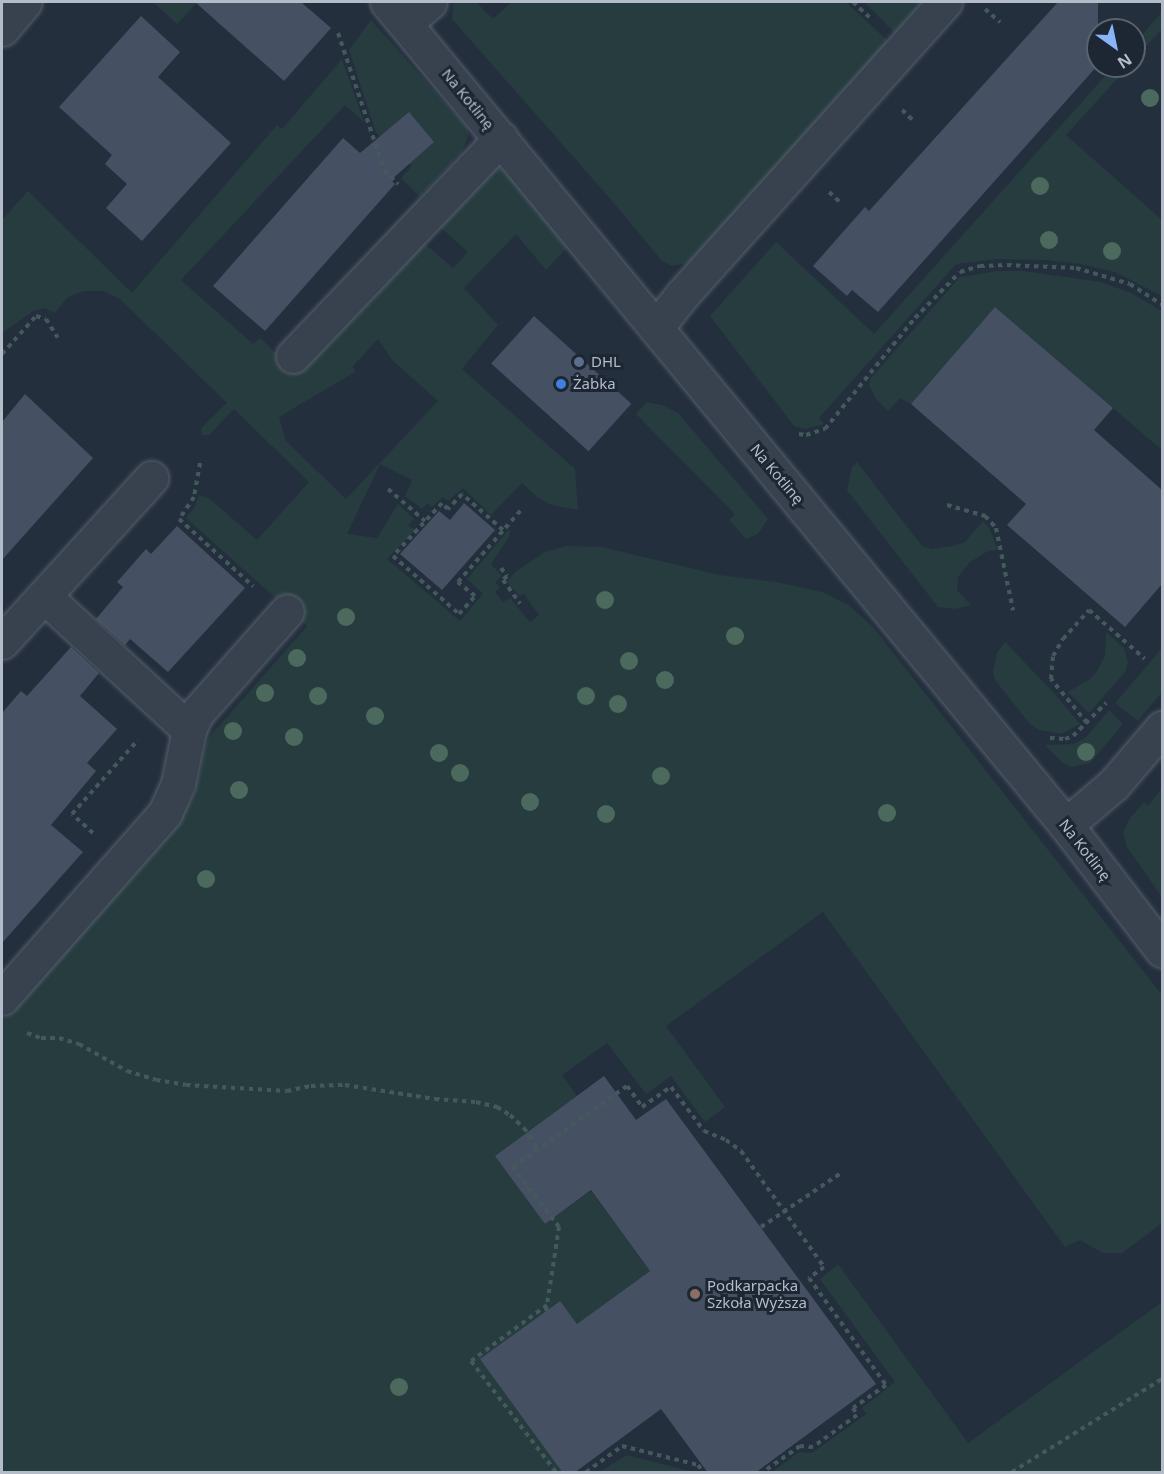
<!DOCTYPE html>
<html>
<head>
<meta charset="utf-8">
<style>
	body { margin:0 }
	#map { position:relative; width:1164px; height:1474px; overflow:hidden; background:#242f3e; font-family:"Noto Sans",sans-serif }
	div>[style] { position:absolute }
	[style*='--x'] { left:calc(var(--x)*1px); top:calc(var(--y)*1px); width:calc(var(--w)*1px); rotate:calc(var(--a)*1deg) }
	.green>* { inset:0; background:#263c3f }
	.building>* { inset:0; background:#455162; transform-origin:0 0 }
	.path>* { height:4px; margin-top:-2px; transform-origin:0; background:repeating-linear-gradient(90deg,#44595c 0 4.5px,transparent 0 9px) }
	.roads { filter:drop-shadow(0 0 2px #565f6c) drop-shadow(0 0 2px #565f6c) }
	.minor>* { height:33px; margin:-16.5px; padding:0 16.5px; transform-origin:16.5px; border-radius:16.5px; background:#38414e }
	.trees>* { width:18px; height:18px; margin:-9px; border-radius:50%; background:#4b6a5d }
	.dots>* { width:16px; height:16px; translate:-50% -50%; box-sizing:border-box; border:3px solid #1d2633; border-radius:50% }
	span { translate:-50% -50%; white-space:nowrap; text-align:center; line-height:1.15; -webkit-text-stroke:6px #1d2633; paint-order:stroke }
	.street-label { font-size:15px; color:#b4bcc9 }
	.poi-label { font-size:15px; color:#b4bcc9 }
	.left { translate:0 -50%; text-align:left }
	.frame { position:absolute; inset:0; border:3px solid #b4bcc9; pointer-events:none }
	.north { position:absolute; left:1086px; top:18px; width:60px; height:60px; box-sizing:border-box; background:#1d2633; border:2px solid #59626f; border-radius:50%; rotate:147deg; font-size:16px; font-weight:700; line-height:24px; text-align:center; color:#b4bcc9 }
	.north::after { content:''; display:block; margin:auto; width:21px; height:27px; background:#8ab4f8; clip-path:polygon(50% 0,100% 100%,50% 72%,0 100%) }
</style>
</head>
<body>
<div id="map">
	<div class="green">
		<i style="clip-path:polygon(153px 2px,198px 2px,177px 24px)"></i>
		<i style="clip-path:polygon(453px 2px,476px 2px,493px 19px,512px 2px,846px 2px,889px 42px,694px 262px,672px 266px,662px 261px,614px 203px,452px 19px)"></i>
		<i style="clip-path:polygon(864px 2px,922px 2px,895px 33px)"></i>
		<i style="clip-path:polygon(1162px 12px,1162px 29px,1134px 60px,1134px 44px)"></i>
		<i style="clip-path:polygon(371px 20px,466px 126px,469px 134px,462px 152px,420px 197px,401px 178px,412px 166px,376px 133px,349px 50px)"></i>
		<i style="clip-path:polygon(evenodd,342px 59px,364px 122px,345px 105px,181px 280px,253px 344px,260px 338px,297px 373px,417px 242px,425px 244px,453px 268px,468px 252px,441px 228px,438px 218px,489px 168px,503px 169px,568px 242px,567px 248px,546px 270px,516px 234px,464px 288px,498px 325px,462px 369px,575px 469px,578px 510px,552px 505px,537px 497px,522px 483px,491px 515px,463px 488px,448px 501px,443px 497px,432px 507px,428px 503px,422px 509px,405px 496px,412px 480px,380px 464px,347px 534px,377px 538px,398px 504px,414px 519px,408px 525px,415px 530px,387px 559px,460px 621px,483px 594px,467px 579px,510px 528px,509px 537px,491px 564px,502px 576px,495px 582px,500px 587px,495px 592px,503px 602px,510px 598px,530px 622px,539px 615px,524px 594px,520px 596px,507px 582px,515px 572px,545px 552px,566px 546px,602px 547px,719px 575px,776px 582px,822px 592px,850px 606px,874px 628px,1162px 995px,1162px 1223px,1122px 1253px,1103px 1253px,1080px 1240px,1065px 1247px,823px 912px,666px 1026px,725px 1107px,705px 1122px,671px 1076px,646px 1094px,607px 1043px,562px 1075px,577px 1096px,495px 1156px,545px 1224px,591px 1191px,650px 1271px,577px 1324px,559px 1301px,481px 1359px,563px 1472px,2px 1472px,2px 1021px,162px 843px,195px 795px,205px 747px,210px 736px,307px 626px,186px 518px,194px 508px,199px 495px,210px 499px,257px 540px,309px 482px,234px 409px,209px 435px,202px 435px,201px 428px,227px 403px,120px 299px,103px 291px,83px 291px,67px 298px,55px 313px,44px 308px,33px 311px,2px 333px,2px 220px,28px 191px,132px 293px,277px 125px,282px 129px,342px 59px,378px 339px,393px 361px,438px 401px,346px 499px,286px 441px,279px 417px,355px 372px,353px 366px,378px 339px)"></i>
		<i style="clip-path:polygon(1114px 66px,1129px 66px,1066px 135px,1162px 220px,1162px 296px,1115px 272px,1081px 264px,1046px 260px,998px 259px,956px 264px,819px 418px,824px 424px,805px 429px,794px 426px,710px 316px,776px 242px,874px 334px)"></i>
		<i style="clip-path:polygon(997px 271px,1023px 271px,1101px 282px,1131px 293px,1162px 311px,1162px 450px,995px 307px,911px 404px,900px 398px,888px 411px,876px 399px,869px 385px,871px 378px,960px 277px)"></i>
		<i style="clip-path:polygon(647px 402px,665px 406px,679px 414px,768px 519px,758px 534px,746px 539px,729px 520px,735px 514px,636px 414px)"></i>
		<i style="clip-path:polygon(857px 462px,922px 546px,932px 549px,953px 546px,965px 542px,983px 521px,989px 528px,998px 550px,988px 551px,970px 562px,958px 577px,957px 590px,971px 605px,955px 609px,938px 607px,847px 490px,852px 467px)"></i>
		<i style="clip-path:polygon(1106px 632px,1124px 648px,1128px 663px,1125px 672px,1089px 713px,1068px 692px,1089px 680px,1097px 671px,1105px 656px)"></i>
		<i style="clip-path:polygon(1005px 642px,1053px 692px,1080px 724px,1061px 734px,1039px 730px,1030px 724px,995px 680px,993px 672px,997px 653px)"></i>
		<i style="clip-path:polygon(1162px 648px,1162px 692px,1138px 721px,1115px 703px)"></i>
		<i style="clip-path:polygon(1109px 710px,1123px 724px,1090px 763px,1071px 767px,1063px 763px,1045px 745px,1074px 744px,1085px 738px)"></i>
		<i style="clip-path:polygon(1162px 788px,1162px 897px,1127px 847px,1123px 832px,1130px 818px,1144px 802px,1148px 806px)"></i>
		<i style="clip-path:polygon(838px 1264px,968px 1443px,1162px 1302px,1162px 1472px,772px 1472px,799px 1452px,812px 1453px,866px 1414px,862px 1408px,895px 1382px,820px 1279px)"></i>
		<i style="clip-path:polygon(627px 1455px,694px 1472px,599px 1472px)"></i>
	</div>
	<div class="building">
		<i style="clip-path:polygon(195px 2px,301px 2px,331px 28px,284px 81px)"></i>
		<i style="clip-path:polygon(1058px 2px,1098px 2px,1098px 65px,878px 312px,852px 290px,847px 296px,813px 266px,865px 207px,869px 211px)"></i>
		<i style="clip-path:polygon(141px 16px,180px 52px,158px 77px,231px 143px,142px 241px,106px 208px,127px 184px,105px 164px,112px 155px,59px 107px)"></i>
		<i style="clip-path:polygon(409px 112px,434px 142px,391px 180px,395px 184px,265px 331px,213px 286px,343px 138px,360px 153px)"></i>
		<i style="clip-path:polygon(995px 307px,1113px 408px,1094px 430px,1162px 490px,1162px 584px,1125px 627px,1007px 525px,1026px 504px,911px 404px)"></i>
		<i style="left:534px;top:316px;width:131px;height:64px;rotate:42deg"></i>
		<i style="clip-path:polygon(25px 394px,93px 458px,2px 560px,2px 422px)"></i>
		<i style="clip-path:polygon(464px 503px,495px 530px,442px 590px,400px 554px,439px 511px,450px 520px)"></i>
		<i style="clip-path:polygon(177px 526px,245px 588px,168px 672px,130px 639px,125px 645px,96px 619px,123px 587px,117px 582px,146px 549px,151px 554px)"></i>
		<i style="clip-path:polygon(71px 647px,99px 673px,80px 696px,117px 729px,87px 763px,96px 771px,51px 825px,83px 852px,2px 943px,2px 713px,21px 691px,27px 696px)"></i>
		<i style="clip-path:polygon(604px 1076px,636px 1120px,666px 1099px,876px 1384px,755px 1473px,708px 1473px,661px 1409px,574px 1473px,563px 1473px,480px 1359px,560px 1301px,577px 1324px,650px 1271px,591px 1190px,545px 1224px,495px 1156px)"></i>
	</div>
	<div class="path">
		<i style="--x:853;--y:2;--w:26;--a:43"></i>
		<i style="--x:985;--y:9;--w:20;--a:41"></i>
		<i style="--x:338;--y:33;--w:145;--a:71.4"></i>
		<i style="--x:384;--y:170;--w:20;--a:45"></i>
		<i style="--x:902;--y:110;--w:18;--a:43"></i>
		<i style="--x:829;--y:192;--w:18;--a:43"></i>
		<i style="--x:2;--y:354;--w:51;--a:-48.2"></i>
		<i style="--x:36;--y:316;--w:10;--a:17"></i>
		<i style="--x:46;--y:319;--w:22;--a:58"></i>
		<i style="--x:799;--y:434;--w:7;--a:8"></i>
		<i style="--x:806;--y:435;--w:20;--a:-18"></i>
		<i style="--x:825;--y:429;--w:143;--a:-51"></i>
		<i style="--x:915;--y:318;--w:64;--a:-45.6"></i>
		<i style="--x:960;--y:272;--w:21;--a:-17"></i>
		<i style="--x:980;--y:266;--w:27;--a:-2"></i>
		<i style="--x:1007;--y:265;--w:69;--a:2.5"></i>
		<i style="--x:1076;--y:268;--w:56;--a:16.5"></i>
		<i style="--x:1130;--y:284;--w:38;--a:33"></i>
		<i style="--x:200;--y:463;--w:35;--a:100"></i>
		<i style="--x:194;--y:497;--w:27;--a:124"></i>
		<i style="--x:179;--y:519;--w:100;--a:42.2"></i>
		<i style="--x:388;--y:489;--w:49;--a:40.9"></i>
		<i style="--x:947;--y:505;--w:40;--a:16"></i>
		<i style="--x:985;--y:516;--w:16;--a:47"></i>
		<i style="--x:996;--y:528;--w:84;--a:78.3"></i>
		<i style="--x:503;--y:530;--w:55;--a:-138.7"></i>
		<i style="--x:462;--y:494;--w:21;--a:133"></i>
		<i style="--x:448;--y:509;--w:8;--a:-135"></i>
		<i style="--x:442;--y:503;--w:72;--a:132.8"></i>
		<i style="--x:393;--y:556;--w:88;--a:41.3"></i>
		<i style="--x:459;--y:614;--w:24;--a:-48"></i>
		<i style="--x:475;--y:596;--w:22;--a:-141"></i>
		<i style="--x:458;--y:582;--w:96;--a:-48.8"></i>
		<i style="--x:501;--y:568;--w:10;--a:53"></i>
		<i style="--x:507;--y:576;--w:6;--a:135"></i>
		<i style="--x:503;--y:580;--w:29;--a:54"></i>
		<i style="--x:1087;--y:723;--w:57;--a:-129.3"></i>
		<i style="--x:1051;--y:679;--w:23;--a:-85"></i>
		<i style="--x:1053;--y:656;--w:20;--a:-60"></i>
		<i style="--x:1063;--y:639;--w:39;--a:-48"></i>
		<i style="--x:1089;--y:610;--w:74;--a:41.2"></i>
		<i style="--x:1050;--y:738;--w:15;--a:4"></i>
		<i style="--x:1065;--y:739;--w:9;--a:-21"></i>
		<i style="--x:1073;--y:736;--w:47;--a:-45"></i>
		<i style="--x:93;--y:833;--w:28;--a:-138"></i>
		<i style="--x:72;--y:814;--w:99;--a:-48.3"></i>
		<i style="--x:27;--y:1033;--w:15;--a:20"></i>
		<i style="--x:41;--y:1038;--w:18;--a:0"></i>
		<i style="--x:59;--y:1038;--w:21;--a:17"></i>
		<i style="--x:79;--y:1044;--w:55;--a:29.4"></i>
		<i style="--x:127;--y:1071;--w:30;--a:17"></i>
		<i style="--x:156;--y:1080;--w:30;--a:9"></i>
		<i style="--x:186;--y:1085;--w:101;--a:3.4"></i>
		<i style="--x:287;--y:1091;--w:25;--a:-12"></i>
		<i style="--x:311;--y:1086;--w:34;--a:-2"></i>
		<i style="--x:345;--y:1085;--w:91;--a:8.8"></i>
		<i style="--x:435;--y:1099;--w:41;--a:4.2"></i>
		<i style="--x:476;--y:1102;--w:22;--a:13"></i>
		<i style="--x:497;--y:1107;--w:15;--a:32"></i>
		<i style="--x:510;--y:1115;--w:19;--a:43"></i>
		<i style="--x:524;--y:1128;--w:25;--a:56"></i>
		<i style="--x:761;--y:1227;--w:97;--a:-34"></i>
		<i style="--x:547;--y:1305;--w:94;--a:143.6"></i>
		<i style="--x:471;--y:1361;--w:140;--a:52.6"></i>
		<i style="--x:546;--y:1311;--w:85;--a:-81.2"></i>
		<i style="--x:559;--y:1227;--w:76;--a:-127.5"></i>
		<i style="--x:513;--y:1167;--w:140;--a:-35.4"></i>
		<i style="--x:627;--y:1086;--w:26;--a:54"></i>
		<i style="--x:642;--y:1107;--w:35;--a:-35"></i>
		<i style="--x:671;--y:1087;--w:55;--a:53.1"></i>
		<i style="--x:704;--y:1131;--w:24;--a:22"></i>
		<i style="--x:726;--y:1140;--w:19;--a:36"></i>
		<i style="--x:741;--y:1151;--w:143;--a:54.4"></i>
		<i style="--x:824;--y:1267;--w:19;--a:144"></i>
		<i style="--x:809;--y:1278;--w:132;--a:54.3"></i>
		<i style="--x:886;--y:1385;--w:40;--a:145.1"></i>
		<i style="--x:853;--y:1408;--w:8;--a:60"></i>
		<i style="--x:857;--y:1415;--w:54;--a:144"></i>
		<i style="--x:813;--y:1447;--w:13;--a:-176"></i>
		<i style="--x:800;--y:1446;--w:45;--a:144.9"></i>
		<i style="--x:586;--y:1472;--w:44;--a:-35.8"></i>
		<i style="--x:622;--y:1446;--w:78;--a:14"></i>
		<i style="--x:698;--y:1465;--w:9;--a:54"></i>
		<i style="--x:1012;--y:1472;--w:176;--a:-31.8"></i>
	</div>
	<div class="roads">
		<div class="minor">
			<i style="--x:387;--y:2;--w:1067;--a:50.48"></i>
			<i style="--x:1066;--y:825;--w:158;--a:52.5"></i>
			<i style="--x:406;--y:22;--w:31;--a:-40"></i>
			<i style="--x:2;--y:29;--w:35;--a:-50"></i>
			<i style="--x:656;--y:328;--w:42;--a:-51.8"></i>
			<i style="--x:682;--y:295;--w:394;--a:-48.1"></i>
			<i style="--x:293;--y:356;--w:301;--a:-46.3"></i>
			<i style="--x:44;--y:596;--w:197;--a:42.7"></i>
			<i style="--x:2;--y:642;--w:222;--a:-47.7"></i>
			<i style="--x:1066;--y:825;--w:63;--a:-40.5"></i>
			<i style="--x:1114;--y:784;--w:74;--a:-49.4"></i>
			<i style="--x:2;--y:998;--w:247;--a:-48.6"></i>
			<i style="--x:165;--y:813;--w:32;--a:-66"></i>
			<i style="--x:178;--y:784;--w:55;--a:-78.5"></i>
			<i style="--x:189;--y:730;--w:17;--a:-66"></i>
			<i style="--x:196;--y:714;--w:137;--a:-48.5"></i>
		</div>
	</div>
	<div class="trees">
		<i style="left:1150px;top:98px"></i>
		<i style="left:1040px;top:186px"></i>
		<i style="left:1049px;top:240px"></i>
		<i style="left:1112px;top:251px"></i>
		<i style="left:605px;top:600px"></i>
		<i style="left:346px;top:617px"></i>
		<i style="left:735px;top:636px"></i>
		<i style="left:297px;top:658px"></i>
		<i style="left:629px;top:661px"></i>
		<i style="left:665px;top:680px"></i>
		<i style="left:265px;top:693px"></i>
		<i style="left:318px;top:696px"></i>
		<i style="left:586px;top:696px"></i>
		<i style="left:618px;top:704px"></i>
		<i style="left:375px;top:716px"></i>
		<i style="left:233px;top:731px"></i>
		<i style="left:294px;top:737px"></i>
		<i style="left:1086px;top:752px"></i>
		<i style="left:439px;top:753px"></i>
		<i style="left:460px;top:773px"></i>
		<i style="left:661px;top:776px"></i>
		<i style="left:239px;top:790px"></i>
		<i style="left:530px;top:802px"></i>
		<i style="left:887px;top:813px"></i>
		<i style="left:606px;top:814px"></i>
		<i style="left:206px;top:879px"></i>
		<i style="left:399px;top:1387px"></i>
	</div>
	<div class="dots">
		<i style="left:579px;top:362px;background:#5c6f8a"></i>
		<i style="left:561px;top:384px;background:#3f7fe0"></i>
		<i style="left:695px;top:1294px;background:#8d6e63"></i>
	</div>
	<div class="street-label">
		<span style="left:468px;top:99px;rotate:51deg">Na Kotlinę</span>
		<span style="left:777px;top:474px;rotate:50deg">Na Kotlinę</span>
		<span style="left:1085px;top:850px;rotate:52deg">Na Kotlinę</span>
	</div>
	<div class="poi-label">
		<span class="left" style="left:591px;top:362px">DHL</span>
		<span class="left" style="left:573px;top:384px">Żabka</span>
		<span class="left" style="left:707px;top:1294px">Podkarpacka<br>Szkoła Wyższa</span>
	</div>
	<div class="frame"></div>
	<div class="north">N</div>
</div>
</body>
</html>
